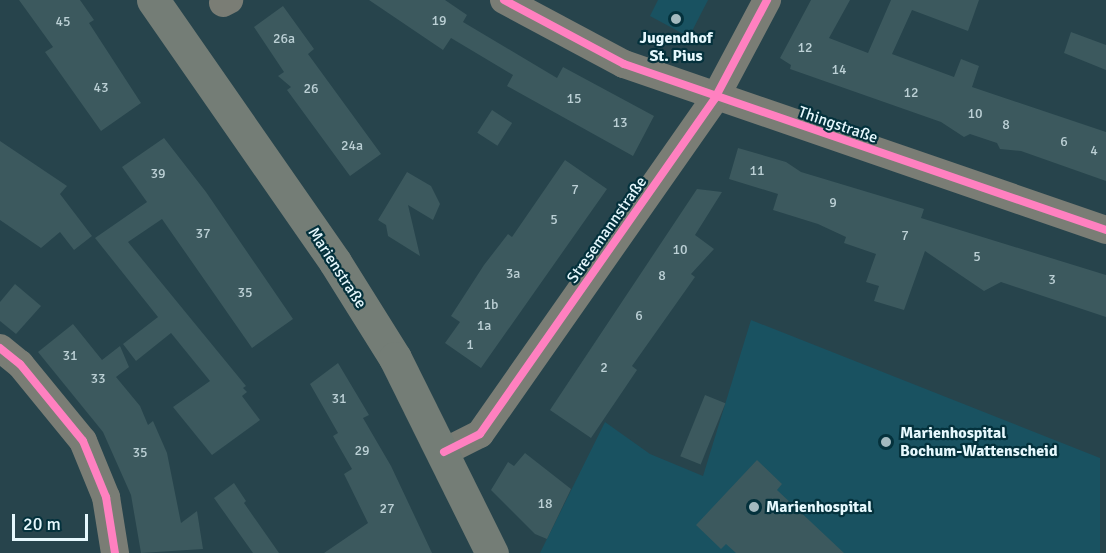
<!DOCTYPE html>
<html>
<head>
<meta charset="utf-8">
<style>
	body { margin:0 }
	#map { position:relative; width:1106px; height:553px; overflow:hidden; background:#27444c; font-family:Signika,sans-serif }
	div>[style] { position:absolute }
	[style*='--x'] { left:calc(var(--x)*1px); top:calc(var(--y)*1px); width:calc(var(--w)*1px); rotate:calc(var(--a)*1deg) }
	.built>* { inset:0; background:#195261 }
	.building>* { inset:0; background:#3c595e; transform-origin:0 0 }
	.minor>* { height:28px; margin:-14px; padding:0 14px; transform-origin:14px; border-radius:14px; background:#7a7d75 }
	.major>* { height:33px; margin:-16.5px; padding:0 16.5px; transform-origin:16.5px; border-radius:16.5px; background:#747d76 }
	.cycleway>* { height:8px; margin:-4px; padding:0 4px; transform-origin:4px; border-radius:4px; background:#ff80c0 }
	.dots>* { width:16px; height:16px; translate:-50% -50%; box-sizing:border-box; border:3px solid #04313c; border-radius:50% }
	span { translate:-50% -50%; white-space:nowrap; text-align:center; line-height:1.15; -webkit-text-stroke:4.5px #04313c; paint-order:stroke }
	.number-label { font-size:14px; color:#bcd0d5 }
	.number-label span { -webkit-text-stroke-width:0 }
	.poi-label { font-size:16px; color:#e6f8fd; font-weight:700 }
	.left { translate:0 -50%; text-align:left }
	.street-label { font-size:16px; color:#e6f8fd }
	.scale { position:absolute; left:12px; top:514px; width:76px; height:27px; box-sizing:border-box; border:3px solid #e6f8fd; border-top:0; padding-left:8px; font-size:18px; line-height:21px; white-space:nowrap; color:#e6f8fd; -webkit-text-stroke:4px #04313c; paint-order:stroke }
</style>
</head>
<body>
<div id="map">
	<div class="built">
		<i style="clip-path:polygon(658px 0,708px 0,689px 37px,650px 16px)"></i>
		<i style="clip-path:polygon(751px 320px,1100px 458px,1100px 553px,540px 553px,605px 422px,650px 454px,703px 476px)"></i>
	</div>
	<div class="building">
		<i style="clip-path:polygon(19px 0,80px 0,94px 20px,89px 23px,141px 103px,101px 131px,45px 52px,53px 47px)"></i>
		<i style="clip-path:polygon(369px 0,445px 0,467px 15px,463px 22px,557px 78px,563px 67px,654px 116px,633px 156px,507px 86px,513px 75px,451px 38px,443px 50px)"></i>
		<i style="clip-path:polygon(811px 0,850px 0,829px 38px,868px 53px,891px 0,979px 0,968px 31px,912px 10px,892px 54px,954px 77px,961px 59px,979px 66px,972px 87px,1106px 132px,1106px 181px,1021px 151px,1000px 149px,997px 143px,970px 134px,964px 137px,941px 122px,790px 69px,791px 65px,780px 58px)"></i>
		<i style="clip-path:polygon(283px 6px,314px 49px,308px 54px,381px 154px,350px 176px,287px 90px,291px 87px,278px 76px,284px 72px,254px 27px)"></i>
		<i style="clip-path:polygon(1071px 32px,1106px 45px,1106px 70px,1064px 53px)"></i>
		<i style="left:492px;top:110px;width:24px;height:27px;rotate:33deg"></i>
		<i style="clip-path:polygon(164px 138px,206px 192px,293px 319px,252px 348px,162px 219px,128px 242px,246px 386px,243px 388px,247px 392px,242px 396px,260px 420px,212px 455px,173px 407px,210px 381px,171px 333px,136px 361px,123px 344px,158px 317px,95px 238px,147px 202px,122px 167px)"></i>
		<i style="clip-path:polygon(0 141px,67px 186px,60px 194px,92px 236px,74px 250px,60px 232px,41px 248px,0 220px)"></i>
		<i style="clip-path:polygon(738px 148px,786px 162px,801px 172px,924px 209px,921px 218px,1106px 275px,1106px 317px,1001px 282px,984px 291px,925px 251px,904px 310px,874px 301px,879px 286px,866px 282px,876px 254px,844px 243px,846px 237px,818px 224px,773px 210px,778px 194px,729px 179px)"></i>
		<i style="clip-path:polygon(565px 160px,607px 189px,481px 368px,445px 343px,460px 322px,451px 316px,484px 265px,508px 234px,512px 237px)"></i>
		<i style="clip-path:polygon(407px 172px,431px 186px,440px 204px,433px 220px,408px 205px,420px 256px,388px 236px,386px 225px,378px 220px)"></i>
		<i style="clip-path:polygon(697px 189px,722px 192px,695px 235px,714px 249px,691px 274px,695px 277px,632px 366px,637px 370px,591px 438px,550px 410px)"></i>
		<i style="clip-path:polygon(15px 284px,41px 306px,16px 334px,0 321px,0 302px)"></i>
		<i style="clip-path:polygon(73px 324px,102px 360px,120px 346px,129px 367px,116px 377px,140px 406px,148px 425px,153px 421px,167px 453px,181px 523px,197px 511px,203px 549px,141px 553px,131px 495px,103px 432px,38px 352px)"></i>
		<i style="clip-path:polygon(338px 363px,369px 415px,363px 418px,391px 466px,432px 553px,324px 553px,368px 523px,344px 474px,352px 469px,333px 436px,338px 433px,310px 384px)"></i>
		<i style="left:705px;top:395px;width:22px;height:66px;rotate:22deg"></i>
		<i style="clip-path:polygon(525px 453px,571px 489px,547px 539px,535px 534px,491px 490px,508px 462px,514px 466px)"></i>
		<i style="clip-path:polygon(757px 460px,782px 484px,777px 490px,844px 553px,736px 553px,726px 544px,721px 549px,696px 525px)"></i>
		<i style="clip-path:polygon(234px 483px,246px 501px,244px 503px,279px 553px,253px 553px,214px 498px)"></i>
	</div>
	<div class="minor">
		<i style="--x:504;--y:0;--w:136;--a:28.1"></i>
		<i style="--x:624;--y:64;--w:510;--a:19"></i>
		<i style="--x:223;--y:3;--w:7;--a:-27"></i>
		<i style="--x:0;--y:348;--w:26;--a:39"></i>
		<i style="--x:20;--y:364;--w:99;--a:50.7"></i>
		<i style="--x:83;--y:441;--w:61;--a:67.7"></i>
		<i style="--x:106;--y:497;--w:57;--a:80.9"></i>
		<i style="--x:444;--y:452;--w:40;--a:-26.6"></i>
		<i style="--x:480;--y:434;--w:410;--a:-55"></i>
		<i style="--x:715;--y:98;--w:111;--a:-62"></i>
	</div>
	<div class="major">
		<i style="--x:153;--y:0;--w:319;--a:55.2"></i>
		<i style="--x:335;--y:262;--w:113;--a:58"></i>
		<i style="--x:395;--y:358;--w:218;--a:63.6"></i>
	</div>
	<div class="cycleway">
		<i style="--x:504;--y:0;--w:136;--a:28.1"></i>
		<i style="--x:624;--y:64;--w:510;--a:19"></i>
		<i style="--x:0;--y:348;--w:26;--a:39"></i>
		<i style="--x:20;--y:364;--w:99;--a:50.7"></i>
		<i style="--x:83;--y:441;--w:61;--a:67.7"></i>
		<i style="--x:106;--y:497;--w:57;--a:80.9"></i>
		<i style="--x:444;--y:452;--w:40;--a:-26.6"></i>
		<i style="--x:480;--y:434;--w:410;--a:-55"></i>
		<i style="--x:715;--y:98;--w:111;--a:-62"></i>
	</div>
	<div class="dots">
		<i style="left:676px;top:19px;background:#a3b9bf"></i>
		<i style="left:886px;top:442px;background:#a3b9bf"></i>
		<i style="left:754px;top:507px;background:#a3b9bf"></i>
	</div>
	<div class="number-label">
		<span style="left:439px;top:21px">19</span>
		<span style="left:63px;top:22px">45</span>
		<span style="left:284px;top:39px">26a</span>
		<span style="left:805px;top:48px">12</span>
		<span style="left:839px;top:70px">14</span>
		<span style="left:101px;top:88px">43</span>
		<span style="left:311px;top:89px">26</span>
		<span style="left:911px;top:93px">12</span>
		<span style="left:574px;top:99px">15</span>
		<span style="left:975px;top:114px">10</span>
		<span style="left:620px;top:123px">13</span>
		<span style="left:1006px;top:125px">8</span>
		<span style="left:1064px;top:142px">6</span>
		<span style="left:352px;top:146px">24a</span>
		<span style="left:1094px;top:151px">4</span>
		<span style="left:757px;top:171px">11</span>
		<span style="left:158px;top:174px">39</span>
		<span style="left:575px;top:190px">7</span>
		<span style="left:833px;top:203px">9</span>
		<span style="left:554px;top:220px">5</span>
		<span style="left:203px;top:234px">37</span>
		<span style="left:905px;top:236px">7</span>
		<span style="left:680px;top:250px">10</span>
		<span style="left:977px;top:257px">5</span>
		<span style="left:513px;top:274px">3a</span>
		<span style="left:662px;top:276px">8</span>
		<span style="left:1052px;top:280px">3</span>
		<span style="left:245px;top:293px">35</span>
		<span style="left:491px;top:305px">1b</span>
		<span style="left:639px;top:316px">6</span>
		<span style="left:484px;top:326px">1a</span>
		<span style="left:470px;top:345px">1</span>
		<span style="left:70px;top:356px">31</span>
		<span style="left:604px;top:368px">2</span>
		<span style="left:98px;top:379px">33</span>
		<span style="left:339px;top:399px">31</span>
		<span style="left:362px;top:451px">29</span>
		<span style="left:140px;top:453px">35</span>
		<span style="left:545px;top:504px">18</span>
		<span style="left:387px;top:509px">27</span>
	</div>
	<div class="poi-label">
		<span style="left:676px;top:47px">Jugendhof<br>St. Pius</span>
		<span class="left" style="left:900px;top:442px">Marienhospital<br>Bochum-Wattenscheid</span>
		<span class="left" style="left:766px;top:507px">Marienhospital</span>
	</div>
	<div class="street-label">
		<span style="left:838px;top:125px;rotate:19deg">Thingstraße</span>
		<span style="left:607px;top:230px;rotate:-55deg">Stresemannstraße</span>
		<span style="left:337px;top:268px;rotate:57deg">Marienstraße</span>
	</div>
	<div class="scale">20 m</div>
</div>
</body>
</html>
